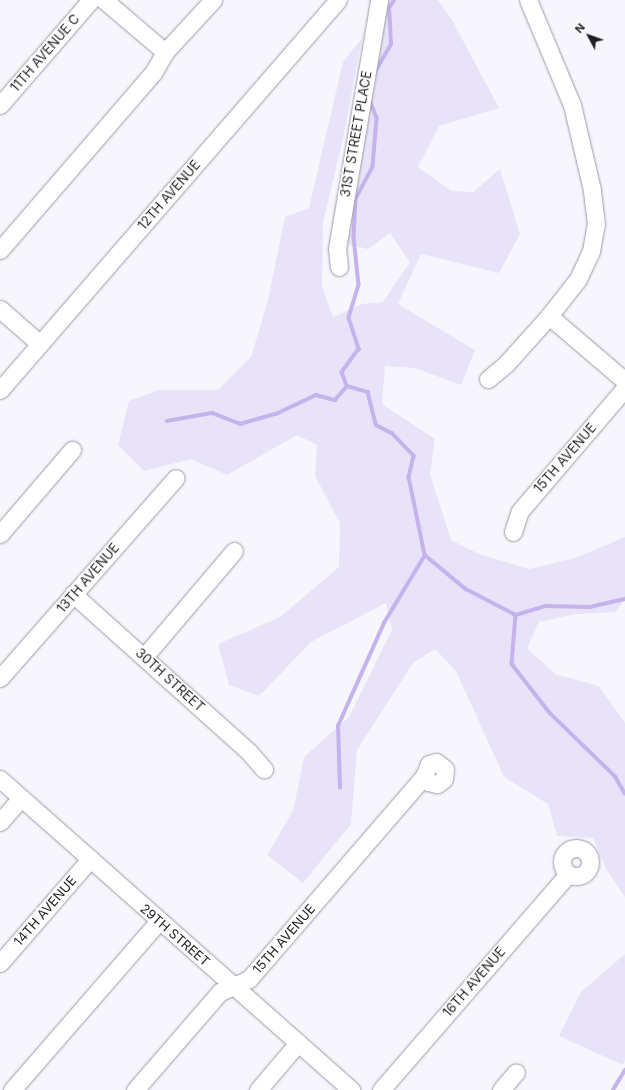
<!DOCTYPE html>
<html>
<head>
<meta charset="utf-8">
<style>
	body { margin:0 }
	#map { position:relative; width:625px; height:1090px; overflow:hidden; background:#f7f6fd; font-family:Inter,sans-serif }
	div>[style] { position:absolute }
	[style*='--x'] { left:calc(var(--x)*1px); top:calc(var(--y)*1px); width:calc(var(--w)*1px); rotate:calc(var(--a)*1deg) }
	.green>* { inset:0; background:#e9e3fa }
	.stream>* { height:3.5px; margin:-1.75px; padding:0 1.75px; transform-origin:1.75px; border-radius:1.75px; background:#c4b3ed }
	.roads { filter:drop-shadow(0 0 1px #9d99a9) drop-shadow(0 0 1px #9d99a9) }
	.minor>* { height:17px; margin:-8.5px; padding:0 8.5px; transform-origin:8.5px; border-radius:8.5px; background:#fff }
	.minor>.ring { margin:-8.5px; padding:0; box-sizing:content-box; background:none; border:17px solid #fff; border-radius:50% }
	span { translate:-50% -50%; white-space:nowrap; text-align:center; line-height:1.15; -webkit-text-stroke:3.5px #fff; paint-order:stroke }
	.street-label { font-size:13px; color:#201e24 }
	.north { position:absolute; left:569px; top:16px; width:40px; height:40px; -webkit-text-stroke:3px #fff; paint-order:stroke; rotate:311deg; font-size:11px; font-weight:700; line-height:16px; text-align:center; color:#201e24 }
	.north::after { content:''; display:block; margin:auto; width:14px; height:18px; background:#201e24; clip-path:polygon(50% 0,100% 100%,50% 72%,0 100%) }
</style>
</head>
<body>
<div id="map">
	<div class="green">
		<i style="clip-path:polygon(387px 0,438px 0,452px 20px,499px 108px,439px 126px,418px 167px,451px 191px,473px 192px,500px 169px,520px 234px,499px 273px,421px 254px,398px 304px,475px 350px,461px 385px,415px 368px,385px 366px,382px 404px,435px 439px,430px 474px,451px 540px,479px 554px,529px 569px,575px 558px,625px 537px,625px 599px,615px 612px,576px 614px,539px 622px,527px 648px,555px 674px,599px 686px,625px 723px,625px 897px,606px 869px,593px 838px,557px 836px,548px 804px,504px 777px,456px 671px,435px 649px,413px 663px,357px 750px,351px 824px,303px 883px,267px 855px,293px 811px,304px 757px,349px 717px,392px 630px,386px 603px,311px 642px,259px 696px,229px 685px,218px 644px,280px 617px,339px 567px,340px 523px,315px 476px,317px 445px,297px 435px,227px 475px,191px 459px,144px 471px,118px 445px,129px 401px,159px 390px,218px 390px,251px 357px,268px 300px,285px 217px,309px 208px,343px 62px,362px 38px,343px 139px,323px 223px,322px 287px,333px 317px,362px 304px,383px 302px,410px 262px,390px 233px,368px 249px,347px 244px)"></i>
		<i style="clip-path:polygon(625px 954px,625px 1060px,623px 1065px,559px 1036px,581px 992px)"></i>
	</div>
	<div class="stream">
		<i style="--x:375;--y:72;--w:32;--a:-60"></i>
		<i style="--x:391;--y:44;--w:36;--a:-93"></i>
		<i style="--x:389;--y:8;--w:9;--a:-58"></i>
		<i style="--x:370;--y:100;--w:19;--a:69"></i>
		<i style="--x:377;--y:118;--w:49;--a:94.7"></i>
		<i style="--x:373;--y:167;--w:36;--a:118"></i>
		<i style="--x:356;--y:199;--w:38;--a:93"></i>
		<i style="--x:354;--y:237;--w:48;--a:84.1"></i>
		<i style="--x:359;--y:285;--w:34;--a:107"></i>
		<i style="--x:349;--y:318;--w:33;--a:72"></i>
		<i style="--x:359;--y:349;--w:29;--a:126"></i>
		<i style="--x:342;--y:372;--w:15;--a:70"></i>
		<i style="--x:347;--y:386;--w:22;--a:16"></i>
		<i style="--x:368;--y:392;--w:34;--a:76"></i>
		<i style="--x:376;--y:425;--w:18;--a:27"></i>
		<i style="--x:392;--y:433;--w:32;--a:46"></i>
		<i style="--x:414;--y:456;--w:22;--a:103"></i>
		<i style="--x:409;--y:477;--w:80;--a:78.4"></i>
		<i style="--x:425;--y:555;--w:53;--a:39.7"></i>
		<i style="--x:466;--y:589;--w:56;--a:27.5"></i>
		<i style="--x:516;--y:615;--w:49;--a:94.7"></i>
		<i style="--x:512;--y:664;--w:62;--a:52.2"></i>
		<i style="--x:550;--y:713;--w:91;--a:44.1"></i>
		<i style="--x:615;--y:776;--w:20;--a:60"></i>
		<i style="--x:167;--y:421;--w:46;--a:-10.1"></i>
		<i style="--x:212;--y:413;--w:30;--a:21"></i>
		<i style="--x:240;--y:424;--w:37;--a:-16"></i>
		<i style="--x:276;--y:414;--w:44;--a:-25.4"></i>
		<i style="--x:316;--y:395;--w:20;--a:15"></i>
		<i style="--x:335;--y:400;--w:18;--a:-49"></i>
		<i style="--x:516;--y:615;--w:30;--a:-17"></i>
		<i style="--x:545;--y:606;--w:45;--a:1.3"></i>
		<i style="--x:590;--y:607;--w:36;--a:-13"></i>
		<i style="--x:340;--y:788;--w:62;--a:-91.8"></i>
		<i style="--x:338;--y:726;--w:113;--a:-65.9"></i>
		<i style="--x:384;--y:623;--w:79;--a:-58.9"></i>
		<i style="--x:613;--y:1090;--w:23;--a:-59"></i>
	</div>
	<div class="roads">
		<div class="minor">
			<i style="--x:104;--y:0;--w:80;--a:40.4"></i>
			<i style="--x:0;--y:105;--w:139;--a:-49.1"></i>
			<i style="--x:0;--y:250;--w:234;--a:-49.2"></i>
			<i style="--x:153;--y:73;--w:24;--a:-60"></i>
			<i style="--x:165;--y:52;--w:71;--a:-47.3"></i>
			<i style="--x:339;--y:267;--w:18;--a:-96"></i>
			<i style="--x:337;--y:249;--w:253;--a:-80.4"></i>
			<i style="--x:0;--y:309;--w:53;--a:41.2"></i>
			<i style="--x:549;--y:316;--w:100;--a:40.5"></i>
			<i style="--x:488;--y:379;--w:23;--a:-40"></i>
			<i style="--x:506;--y:364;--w:64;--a:-48.1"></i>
			<i style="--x:549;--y:316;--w:47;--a:-51.9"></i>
			<i style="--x:578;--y:279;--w:31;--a:-65"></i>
			<i style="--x:591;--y:251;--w:27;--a:-80"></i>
			<i style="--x:596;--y:224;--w:34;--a:-97"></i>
			<i style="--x:592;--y:190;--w:87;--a:-103.2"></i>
			<i style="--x:572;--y:105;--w:114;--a:-112.7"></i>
			<i style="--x:0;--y:390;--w:516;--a:-49.09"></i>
			<i style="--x:513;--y:532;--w:22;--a:-72"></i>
			<i style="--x:520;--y:511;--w:162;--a:-49.5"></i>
			<i style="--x:0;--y:534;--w:111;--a:-49.4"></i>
			<i style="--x:73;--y:594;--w:237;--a:41.9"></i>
			<i style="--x:249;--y:752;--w:23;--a:49"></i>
			<i style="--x:144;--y:657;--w:139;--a:-49.7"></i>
			<i style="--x:0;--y:678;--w:266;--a:-48.7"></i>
			<i style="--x:0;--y:779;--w:469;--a:41.5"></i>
			<i style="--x:0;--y:822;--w:32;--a:-49"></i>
			<i class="ring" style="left:562px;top:848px;width:11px;height:11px"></i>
			<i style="--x:0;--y:963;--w:138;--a:-49.1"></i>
			<i style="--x:12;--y:1090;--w:224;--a:-49"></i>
			<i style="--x:135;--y:1090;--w:130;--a:-49.1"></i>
			<i style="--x:220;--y:992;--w:32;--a:-24"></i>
			<i style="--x:249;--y:979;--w:268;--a:-49.2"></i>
			<i style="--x:424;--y:776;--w:13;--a:-67"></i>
			<i style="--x:429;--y:764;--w:7;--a:-16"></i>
			<i style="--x:436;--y:762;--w:11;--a:38"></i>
			<i style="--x:445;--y:769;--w:10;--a:96"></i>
			<i style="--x:444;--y:779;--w:9;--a:144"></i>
			<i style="--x:437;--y:784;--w:9;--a:-167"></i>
			<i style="--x:428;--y:782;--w:7;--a:-124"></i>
			<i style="--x:258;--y:1090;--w:62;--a:-49.6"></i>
			<i style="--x:381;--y:1090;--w:286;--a:-49.1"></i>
			<i style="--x:501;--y:1090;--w:23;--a:-50"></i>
		</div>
	</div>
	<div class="street-label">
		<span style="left:45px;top:53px;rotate:-49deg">11TH AVENUE C</span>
		<span style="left:356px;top:134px;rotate:-80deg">31ST STREET PLACE</span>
		<span style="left:169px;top:195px;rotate:-49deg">12TH AVENUE</span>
		<span style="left:565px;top:458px;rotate:-49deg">15TH AVENUE</span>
		<span style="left:88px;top:578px;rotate:-49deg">13TH AVENUE</span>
		<span style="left:170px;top:680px;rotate:42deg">30TH STREET</span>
		<span style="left:45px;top:911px;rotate:-49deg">14TH AVENUE</span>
		<span style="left:175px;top:935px;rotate:41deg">29TH STREET</span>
		<span style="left:284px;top:939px;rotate:-49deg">15TH AVENUE</span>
		<span style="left:474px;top:982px;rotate:-49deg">16TH AVENUE</span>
	</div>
	<div class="north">N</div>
</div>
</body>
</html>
